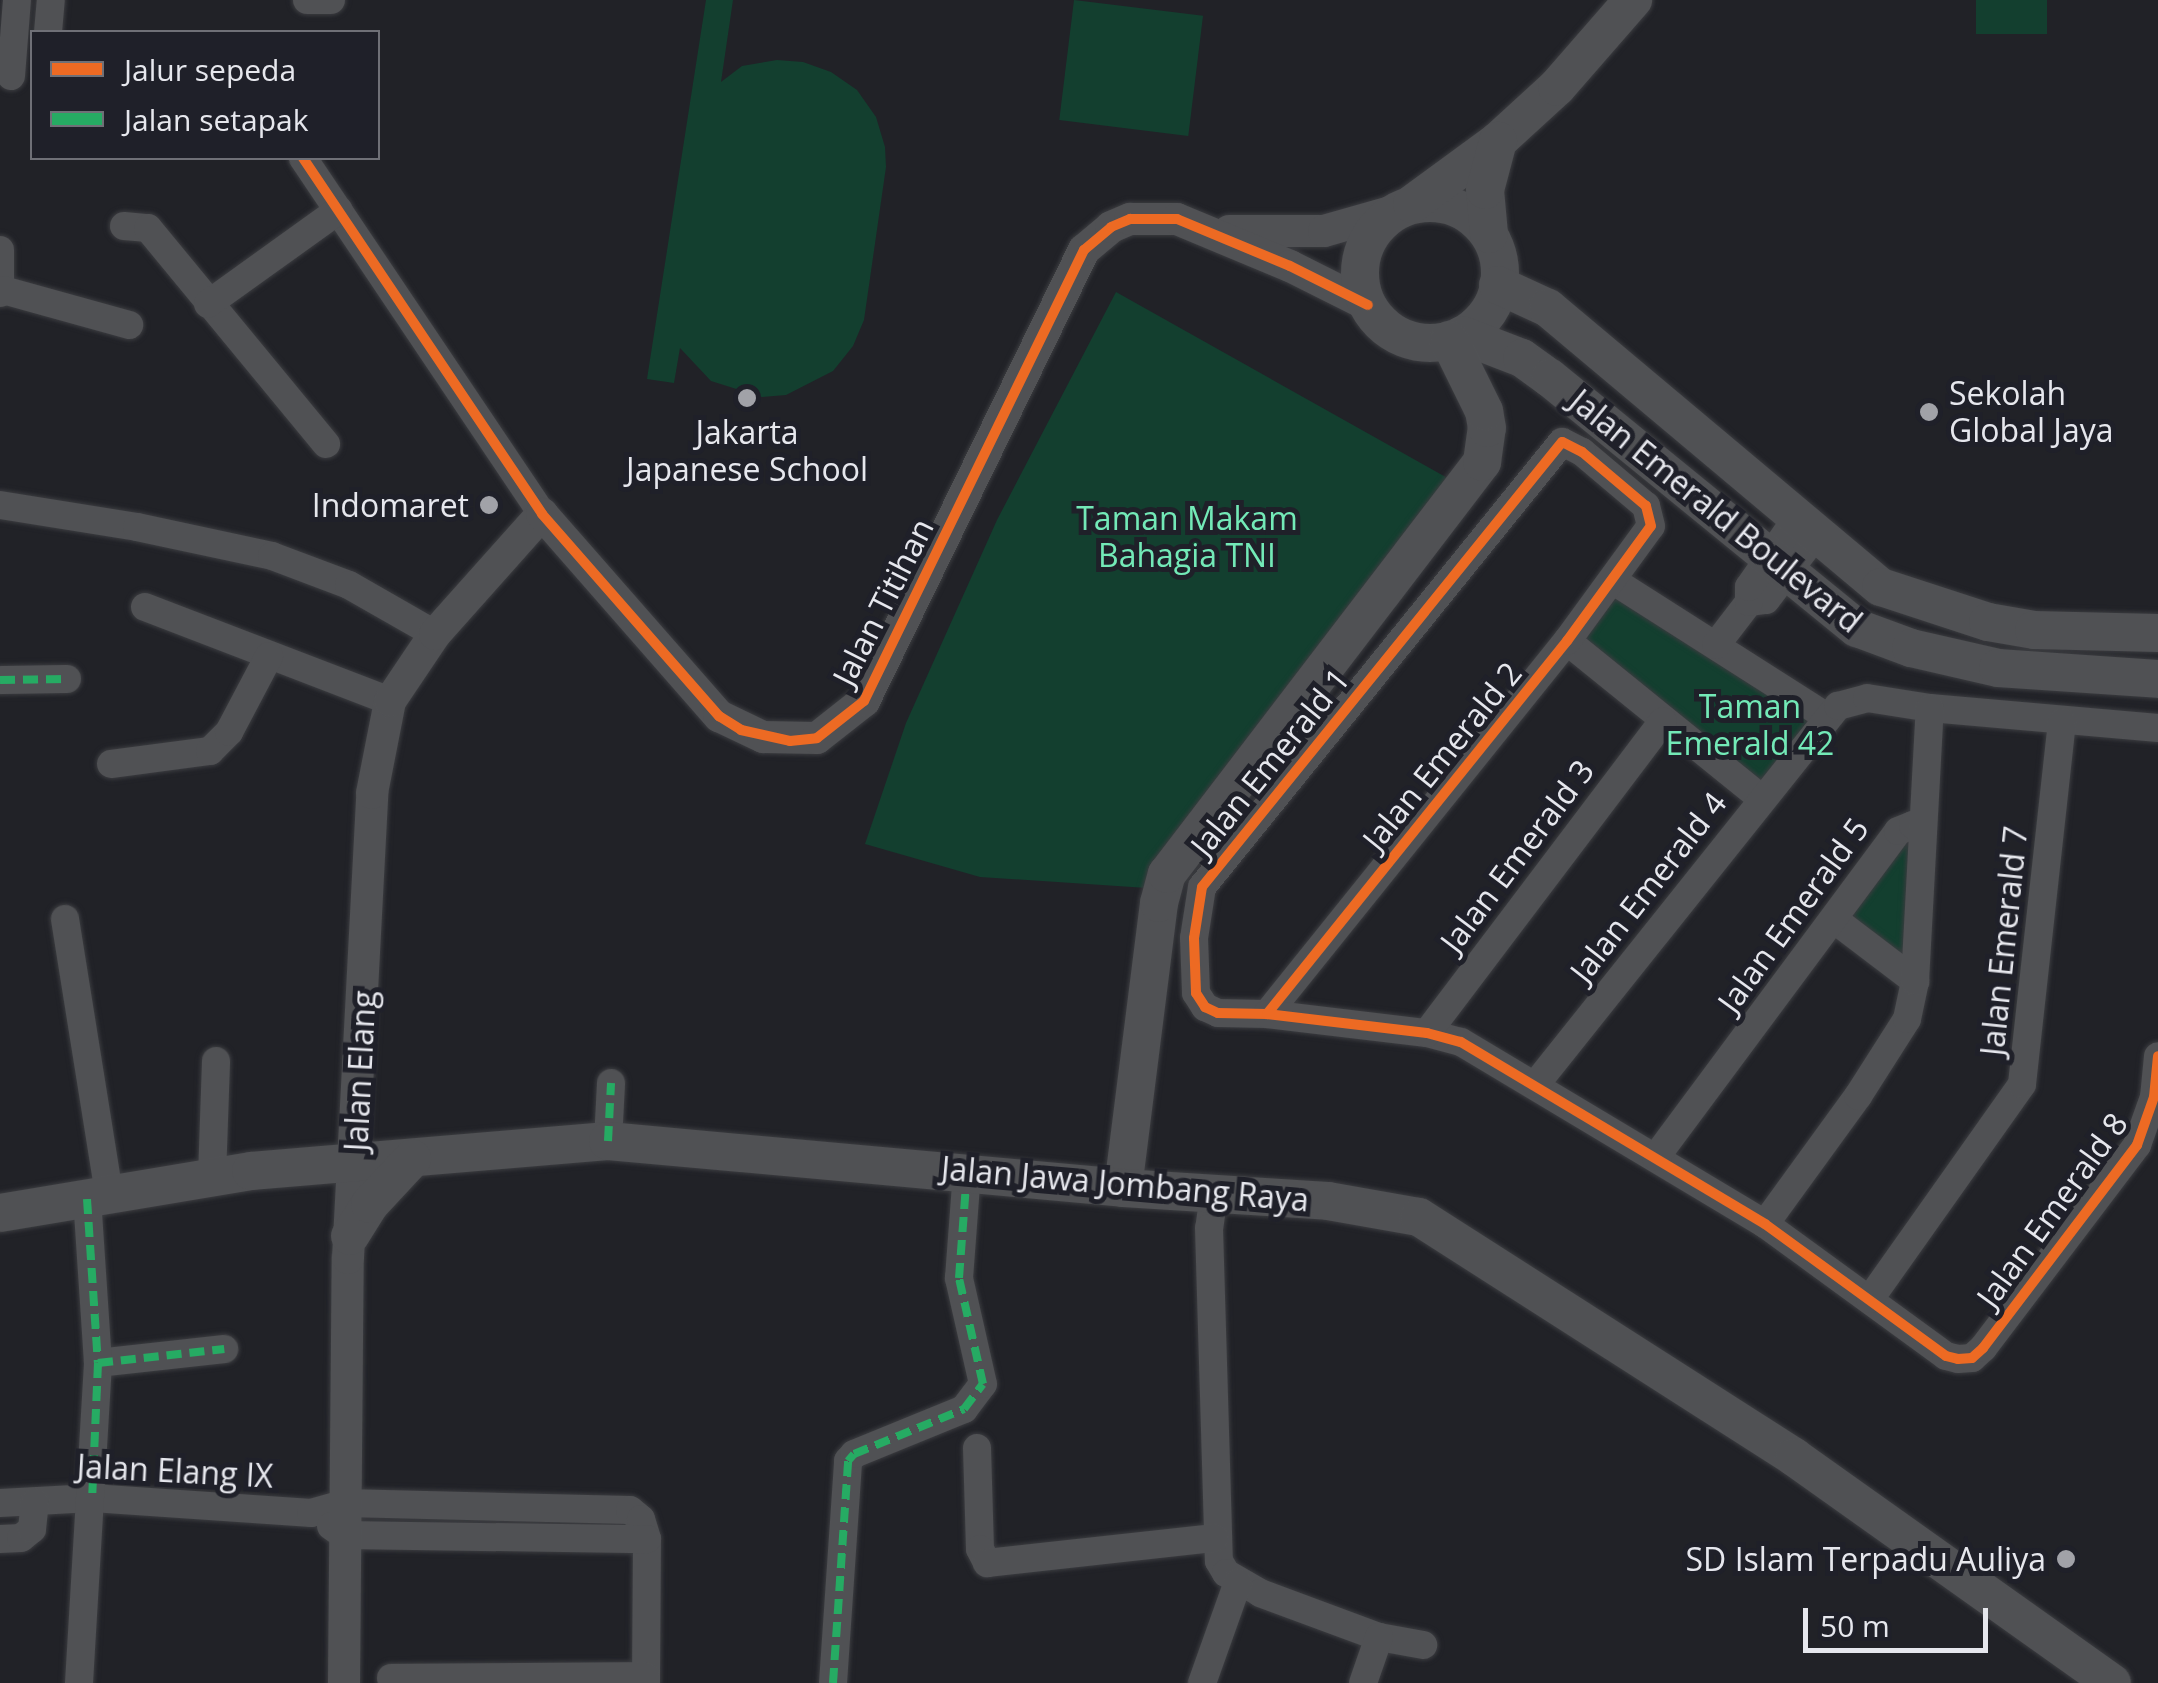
<!DOCTYPE html>
<html>
<head>
<meta charset="utf-8">
<style>
	body { margin:0 }
	#map { position:relative; width:2158px; height:1683px; overflow:hidden; background:#212227; font-family:"Open Sans",sans-serif }
	div>[style] { position:absolute }
	[style*='--x'] { left:calc(var(--x)*1px); top:calc(var(--y)*1px); width:calc(var(--w)*1px); rotate:calc(var(--a)*1deg) }
	.green>* { inset:0; background:#133f2f; transform-origin:0 0 }
	.roads { filter:drop-shadow(0 0 2px #3b3c40) drop-shadow(0 0 2px #3b3c40) }
	.minor>* { height:28px; margin:-14px; padding:0 14px; transform-origin:14px; border-radius:14px; background:#505154 }
	.tertiary>* { height:32px; margin:-16px; padding:0 16px; transform-origin:16px; border-radius:16px; background:#505154 }
	.secondary>* { height:38px; margin:-19px; padding:0 19px; transform-origin:19px; border-radius:19px; background:#505154 }
	.secondary>.ring { margin:-19px; padding:0; box-sizing:content-box; background:none; border:38px solid #505154; border-radius:50% }
	.quiet>* { height:8px; margin-top:-4px; transform-origin:0; background:repeating-linear-gradient(90deg,#26ab63 0 15px,transparent 0 23px) }
	.cycleway>* { height:10px; margin:-5px; padding:0 5px; transform-origin:5px; border-radius:5px; background:#ed6a23 }
	.dots>* { width:28px; height:28px; translate:-50% -50%; box-sizing:border-box; border:5px solid #1f2029; border-radius:50% }
	span { translate:-50% -50%; white-space:nowrap; text-align:center; line-height:1.15; -webkit-text-stroke:10px #1f2029; paint-order:stroke }
	.poi-label { font-size:32px; color:#e6e7ed }
	.left { translate:0 -50%; text-align:left }
	.right { translate:-100% -50%; text-align:right }
	.street-label { font-size:32px; color:#e6e7ed }
	.park-label { font-size:32px; color:#73e9b7 }
	.legend { position:absolute; left:30px; top:30px; width:350px; height:130px; box-sizing:border-box; background:#1f2029; border:2px solid #6f7077; margin:0; padding:12px 18px; list-style:none; font-size:30px; color:#e6e7ed }
	.legend li { display:flex; align-items:center; gap:20px; height:50px }
	.legend b { width:50px; border:2px solid #6f7077 }
	.scale { position:absolute; left:1803px; top:1608px; width:185px; height:45px; box-sizing:border-box; border:5px solid #e6e7ed; border-top:0; padding-left:12px; font-size:30px; line-height:35px; white-space:nowrap; color:#e6e7ed; -webkit-text-stroke:8px #1f2029; paint-order:stroke }
</style>
</head>
<body>
<div id="map">
	<div class="green">
		<i style="clip-path:polygon(706px 0,733px 0,721px 82px,742px 66px,777px 60px,803px 62px,831px 72px,857px 90px,876px 117px,885px 147px,886px 167px,864px 320px,853px 346px,833px 371px,786px 395px,762px 397px,711px 381px,680px 348px,674px 383px,647px 379px)"></i>
		<i style="left:1074px;top:0;width:130px;height:121px;rotate:7deg"></i>
		<i style="left:1976px;top:0;width:71px;height:34px"></i>
		<i style="clip-path:polygon(1116px 292px,1451px 480px,1147px 888px,980px 877px,865px 844px,906px 723px,997px 520px)"></i>
		<i style="clip-path:polygon(1612px 580px,1827px 717px,1762px 799px,1567px 641px)"></i>
		<i style="clip-path:polygon(1921px 830px,1915px 981px,1835px 920px,1898px 831px)"></i>
	</div>
	<div class="roads">
		<div class="minor">
			<i style="--x:307;--y:0;--w:24;--a:0"></i>
			<i style="--x:48;--y:32;--w:32;--a:-85"></i>
			<i style="--x:11;--y:76;--w:76;--a:-85.5"></i>
			<i style="--x:303;--y:158;--w:429;--a:56.1"></i>
			<i style="--x:124;--y:226;--w:24;--a:5"></i>
			<i style="--x:148;--y:228;--w:280;--a:50.5"></i>
			<i style="--x:0;--y:250;--w:43;--a:90"></i>
			<i style="--x:3;--y:290;--w:131;--a:15.5"></i>
			<i style="--x:208;--y:304;--w:161;--a:-35.7"></i>
			<i style="--x:0;--y:505;--w:139;--a:9.1"></i>
			<i style="--x:137;--y:527;--w:138;--a:12.1"></i>
			<i style="--x:272;--y:556;--w:82;--a:20.6"></i>
			<i style="--x:349;--y:585;--w:99;--a:29.7"></i>
			<i style="--x:1612;--y:580;--w:255;--a:32.5"></i>
			<i style="--x:1749;--y:602;--w:17;--a:-7"></i>
			<i style="--x:1766;--y:600;--w:81;--a:-52.6"></i>
			<i style="--x:145;--y:607;--w:262;--a:21"></i>
			<i style="--x:1567;--y:641;--w:251;--a:39"></i>
			<i style="--x:1716;--y:645;--w:54;--a:-52.5"></i>
			<i style="--x:1749;--y:602;--w:15;--a:-90"></i>
			<i style="--x:1749;--y:587;--w:83;--a:-55.3"></i>
			<i style="--x:0;--y:680;--w:67;--a:-0.9"></i>
			<i style="--x:111;--y:764;--w:100;--a:-7.5"></i>
			<i style="--x:210;--y:751;--w:27;--a:-45"></i>
			<i style="--x:229;--y:732;--w:86;--a:-62.2"></i>
			<i style="--x:65;--y:919;--w:279;--a:80.9"></i>
			<i style="--x:1835;--y:920;--w:101;--a:37.3"></i>
			<i style="--x:1267;--y:1014;--w:479;--a:-51.2"></i>
			<i style="--x:1567;--y:641;--w:142;--a:-53.9"></i>
			<i style="--x:1651;--y:526;--w:21;--a:-104"></i>
			<i style="--x:1646;--y:506;--w:84;--a:-139.8"></i>
			<i style="--x:1582;--y:452;--w:22;--a:-153"></i>
			<i style="--x:1562;--y:442;--w:572;--a:128.97"></i>
			<i style="--x:1202;--y:887;--w:52;--a:98.9"></i>
			<i style="--x:1194;--y:938;--w:55;--a:87.9"></i>
			<i style="--x:1196;--y:993;--w:17;--a:57"></i>
			<i style="--x:1205;--y:1007;--w:14;--a:25"></i>
			<i style="--x:1218;--y:1013;--w:49;--a:1.2"></i>
			<i style="--x:1267;--y:1014;--w:161;--a:6.8"></i>
			<i style="--x:1427;--y:1033;--w:35;--a:15"></i>
			<i style="--x:1461;--y:1042;--w:354;--a:30.9"></i>
			<i style="--x:1765;--y:1224;--w:224;--a:36.1"></i>
			<i style="--x:1946;--y:1356;--w:12;--a:14"></i>
			<i style="--x:1958;--y:1359;--w:14;--a:-4"></i>
			<i style="--x:1972;--y:1358;--w:15;--a:-42"></i>
			<i style="--x:1983;--y:1348;--w:255;--a:-52.8"></i>
			<i style="--x:2137;--y:1145;--w:51;--a:-70.5"></i>
			<i style="--x:2154;--y:1097;--w:41;--a:-84.4"></i>
			<i style="--x:1427;--y:1033;--w:391;--a:-52.9"></i>
			<i style="--x:1536;--y:1084;--w:484;--a:-51.4"></i>
			<i style="--x:1838;--y:706;--w:30;--a:-15"></i>
			<i style="--x:1867;--y:698;--w:64;--a:9"></i>
			<i style="--x:1930;--y:708;--w:229;--a:5"></i>
			<i style="--x:608;--y:1141;--w:58;--a:-87"></i>
			<i style="--x:1656;--y:1157;--w:406;--a:-53.4"></i>
			<i style="--x:1898;--y:831;--w:16;--a:-22"></i>
			<i style="--x:1913;--y:825;--w:9;--a:32"></i>
			<i style="--x:212;--y:1177;--w:116;--a:-88"></i>
			<i style="--x:1214;--y:1194;--w:34;--a:98"></i>
			<i style="--x:1209;--y:1228;--w:333;--a:88.3"></i>
			<i style="--x:1219;--y:1561;--w:14;--a:60"></i>
			<i style="--x:1226;--y:1573;--w:39;--a:30"></i>
			<i style="--x:1260;--y:1593;--w:127;--a:20.3"></i>
			<i style="--x:1379;--y:1637;--w:45;--a:10.3"></i>
			<i style="--x:1765;--y:1224;--w:158;--a:-54"></i>
			<i style="--x:1858;--y:1096;--w:91;--a:-57.5"></i>
			<i style="--x:1907;--y:1019;--w:39;--a:-78"></i>
			<i style="--x:1915;--y:981;--w:273;--a:-86.9"></i>
			<i style="--x:1870;--y:1299;--w:263;--a:-54.7"></i>
			<i style="--x:2022;--y:1084;--w:364;--a:-83.7"></i>
			<i style="--x:98;--y:1363;--w:127;--a:-6.3"></i>
			<i style="--x:977;--y:1448;--w:101;--a:88.3"></i>
			<i style="--x:980;--y:1549;--w:16;--a:63"></i>
			<i style="--x:987;--y:1563;--w:229;--a:-6.3"></i>
			<i style="--x:0;--y:1503;--w:92;--a:-3.1"></i>
			<i style="--x:92;--y:1498;--w:220;--a:3.9"></i>
			<i style="--x:311;--y:1513;--w:35;--a:-16"></i>
			<i style="--x:345;--y:1503;--w:285;--a:1.4"></i>
			<i style="--x:630;--y:1510;--w:14;--a:39"></i>
			<i style="--x:641;--y:1519;--w:21;--a:73"></i>
			<i style="--x:647;--y:1539;--w:144;--a:90.4"></i>
			<i style="--x:331;--y:1526;--w:16;--a:35"></i>
			<i style="--x:344;--y:1535;--w:303;--a:0.8"></i>
			<i style="--x:0;--y:1539;--w:21;--a:-3"></i>
			<i style="--x:21;--y:1538;--w:14;--a:-39"></i>
			<i style="--x:32;--y:1529;--w:27;--a:-84"></i>
			<i style="--x:391;--y:1678;--w:255;--a:-0.4"></i>
			<i style="--x:79;--y:1683;--w:321;--a:-86.6"></i>
			<i style="--x:98;--y:1363;--w:164;--a:-93.8"></i>
			<i style="--x:833;--y:1683;--w:223;--a:-86.1"></i>
			<i style="--x:848;--y:1461;--w:9;--a:-49"></i>
			<i style="--x:854;--y:1454;--w:119;--a:-22.2"></i>
			<i style="--x:964;--y:1409;--w:31;--a:-53"></i>
			<i style="--x:983;--y:1384;--w:109;--a:-102.8"></i>
			<i style="--x:959;--y:1278;--w:107;--a:-85.7"></i>
			<i style="--x:1202;--y:1683;--w:107;--a:-70.4"></i>
			<i style="--x:1363;--y:1683;--w:49;--a:-70.8"></i>
		</div>
		<div class="tertiary">
			<i style="--x:1229;--y:231;--w:95;--a:0"></i>
			<i style="--x:1324;--y:231;--w:76;--a:-16"></i>
			<i style="--x:344;--y:1683;--w:425;--a:-89.5"></i>
			<i style="--x:348;--y:1258;--w:466;--a:-87"></i>
			<i style="--x:372;--y:793;--w:94;--a:-78.9"></i>
			<i style="--x:390;--y:701;--w:81;--a:-56.1"></i>
			<i style="--x:435;--y:634;--w:161;--a:-48.3"></i>
			<i style="--x:542;--y:514;--w:269;--a:48.8"></i>
			<i style="--x:719;--y:716;--w:49;--a:25.5"></i>
			<i style="--x:763;--y:737;--w:54;--a:1.1"></i>
			<i style="--x:817;--y:738;--w:60;--a:-38.2"></i>
			<i style="--x:864;--y:701;--w:502;--a:-64"></i>
			<i style="--x:1084;--y:250;--w:35;--a:-40"></i>
			<i style="--x:1111;--y:227;--w:21;--a:-23"></i>
			<i style="--x:1130;--y:219;--w:47;--a:0"></i>
			<i style="--x:1177;--y:219;--w:122;--a:22.6"></i>
			<i style="--x:1290;--y:266;--w:87;--a:26.6"></i>
		</div>
		<div class="secondary">
			<i class="ring" style="left:1360px;top:203px;width:102px;height:102px"></i>
			<i style="--x:1412;--y:204;--w:107;--a:-36.2"></i>
			<i style="--x:1498;--y:141;--w:80;--a:-42.5"></i>
			<i style="--x:1557;--y:87;--w:116;--a:-48.9"></i>
			<i style="--x:1489;--y:234;--w:44;--a:-95.2"></i>
			<i style="--x:1485;--y:190;--w:51;--a:-75.1"></i>
			<i style="--x:1498;--y:285;--w:55;--a:24.7"></i>
			<i style="--x:1548;--y:308;--w:434;--a:40"></i>
			<i style="--x:1881;--y:587;--w:113;--a:18.1"></i>
			<i style="--x:1988;--y:622;--w:47;--a:9.9"></i>
			<i style="--x:2034;--y:630;--w:124;--a:1.4"></i>
			<i style="--x:1462;--y:335;--w:64;--a:21"></i>
			<i style="--x:1522;--y:358;--w:34;--a:36"></i>
			<i style="--x:1550;--y:378;--w:396;--a:39.2"></i>
			<i style="--x:1857;--y:628;--w:58;--a:20.3"></i>
			<i style="--x:1911;--y:648;--w:89;--a:12.9"></i>
			<i style="--x:1998;--y:668;--w:160;--a:3.9"></i>
			<i style="--x:1123;--y:1188;--w:287;--a:-82.8"></i>
			<i style="--x:1159;--y:903;--w:30;--a:-75"></i>
			<i style="--x:1167;--y:874;--w:519;--a:-52.6"></i>
			<i style="--x:1482;--y:462;--w:34;--a:-82"></i>
			<i style="--x:1487;--y:428;--w:17;--a:-100"></i>
			<i style="--x:1484;--y:411;--w:79;--a:-116.2"></i>
			<i style="--x:0;--y:1213;--w:254;--a:-9.5"></i>
			<i style="--x:251;--y:1171;--w:358;--a:-4.8"></i>
			<i style="--x:608;--y:1141;--w:517;--a:5.21"></i>
			<i style="--x:1123;--y:1188;--w:205;--a:3.6"></i>
			<i style="--x:1328;--y:1201;--w:92;--a:10"></i>
			<i style="--x:1419;--y:1217;--w:445;--a:32.6"></i>
			<i style="--x:1794;--y:1457;--w:390;--a:35.4"></i>
			<i style="--x:350;--y:1236;--w:38;--a:-58"></i>
			<i style="--x:370;--y:1204;--w:62;--a:-47"></i>
		</div>
	</div>
	<div class="quiet">
		<i style="--x:0;--y:680;--w:67;--a:-0.9"></i>
		<i style="--x:608;--y:1141;--w:58;--a:-87"></i>
		<i style="--x:87;--y:1199;--w:164;--a:86.2"></i>
		<i style="--x:98;--y:1363;--w:135;--a:92.5"></i>
		<i style="--x:98;--y:1363;--w:127;--a:-6.3"></i>
		<i style="--x:833;--y:1683;--w:223;--a:-86.1"></i>
		<i style="--x:848;--y:1461;--w:9;--a:-49"></i>
		<i style="--x:854;--y:1454;--w:119;--a:-22.2"></i>
		<i style="--x:964;--y:1409;--w:31;--a:-53"></i>
		<i style="--x:983;--y:1384;--w:109;--a:-102.8"></i>
		<i style="--x:959;--y:1278;--w:107;--a:-85.7"></i>
	</div>
	<div class="cycleway">
		<i style="--x:303;--y:158;--w:429;--a:56.1"></i>
		<i style="--x:542;--y:514;--w:269;--a:48.8"></i>
		<i style="--x:719;--y:716;--w:26;--a:32"></i>
		<i style="--x:741;--y:730;--w:50;--a:12.7"></i>
		<i style="--x:790;--y:741;--w:27;--a:-6"></i>
		<i style="--x:817;--y:738;--w:60;--a:-38.2"></i>
		<i style="--x:864;--y:701;--w:502;--a:-64"></i>
		<i style="--x:1084;--y:250;--w:35;--a:-40"></i>
		<i style="--x:1111;--y:227;--w:21;--a:-23"></i>
		<i style="--x:1130;--y:219;--w:47;--a:0"></i>
		<i style="--x:1177;--y:219;--w:122;--a:22.6"></i>
		<i style="--x:1290;--y:266;--w:87;--a:26.6"></i>
		<i style="--x:1267;--y:1014;--w:479;--a:-51.2"></i>
		<i style="--x:1567;--y:641;--w:142;--a:-53.9"></i>
		<i style="--x:1651;--y:526;--w:21;--a:-104"></i>
		<i style="--x:1646;--y:506;--w:84;--a:-139.8"></i>
		<i style="--x:1582;--y:452;--w:22;--a:-153"></i>
		<i style="--x:1562;--y:442;--w:572;--a:128.97"></i>
		<i style="--x:1202;--y:887;--w:52;--a:98.9"></i>
		<i style="--x:1194;--y:938;--w:55;--a:87.9"></i>
		<i style="--x:1196;--y:993;--w:17;--a:57"></i>
		<i style="--x:1205;--y:1007;--w:14;--a:25"></i>
		<i style="--x:1218;--y:1013;--w:49;--a:1.2"></i>
		<i style="--x:1267;--y:1014;--w:161;--a:6.8"></i>
		<i style="--x:1427;--y:1033;--w:35;--a:15"></i>
		<i style="--x:1461;--y:1042;--w:354;--a:30.9"></i>
		<i style="--x:1765;--y:1224;--w:224;--a:36.1"></i>
		<i style="--x:1946;--y:1356;--w:12;--a:14"></i>
		<i style="--x:1958;--y:1359;--w:14;--a:-4"></i>
		<i style="--x:1972;--y:1358;--w:15;--a:-42"></i>
		<i style="--x:1983;--y:1348;--w:255;--a:-52.8"></i>
		<i style="--x:2137;--y:1145;--w:51;--a:-70.5"></i>
		<i style="--x:2154;--y:1097;--w:41;--a:-84.4"></i>
	</div>
	<div class="dots">
		<i style="left:747px;top:398px;background:#a1a2a8"></i>
		<i style="left:1929px;top:412px;background:#a1a2a8"></i>
		<i style="left:489px;top:505px;background:#a1a2a8"></i>
		<i style="left:2066px;top:1559px;background:#a1a2a8"></i>
	</div>
	<div class="poi-label">
		<span class="left" style="left:1949px;top:412px">Sekolah<br>Global Jaya</span>
		<span style="left:747px;top:451px">Jakarta<br>Japanese School</span>
		<span class="right" style="left:469px;top:505px">Indomaret</span>
		<span class="right" style="left:2046px;top:1559px">SD Islam Terpadu Auliya</span>
	</div>
	<div class="street-label">
		<span style="left:1716px;top:511px;rotate:39deg">Jalan Emerald Boulevard</span>
		<span style="left:883px;top:602px;rotate:-63deg">Jalan Titihan</span>
		<span style="left:1442px;top:756px;rotate:-51deg">Jalan Emerald 2</span>
		<span style="left:1270px;top:762px;rotate:-51deg">Jalan Emerald 1</span>
		<span style="left:1517px;top:856px;rotate:-53deg">Jalan Emerald 3</span>
		<span style="left:1648px;top:887px;rotate:-52deg">Jalan Emerald 4</span>
		<span style="left:1793px;top:915px;rotate:-54deg">Jalan Emerald 5</span>
		<span style="left:2004px;top:941px;rotate:-84deg">Jalan Emerald 7</span>
		<span style="left:360px;top:1071px;rotate:-87deg">Jalan Elang</span>
		<span style="left:1125px;top:1184px;rotate:5deg">Jalan Jawa Jombang Raya</span>
		<span style="left:2052px;top:1210px;rotate:-54deg">Jalan Emerald 8</span>
		<span style="left:175px;top:1471px;rotate:3deg">Jalan Elang IX</span>
	</div>
	<div class="park-label">
		<span style="left:1187px;top:537px">Taman Makam<br>Bahagia TNI</span>
		<span style="left:1750px;top:725px">Taman<br>Emerald 42</span>
	</div>
	<ul class="legend">
	<li><b style="height:12px;background:#ed6a23"></b>Jalur sepeda</li>
	<li><b style="height:12px;background:#26ab63"></b>Jalan setapak</li>
	</ul>
	<div class="scale">50 m</div>
</div>
</body>
</html>
